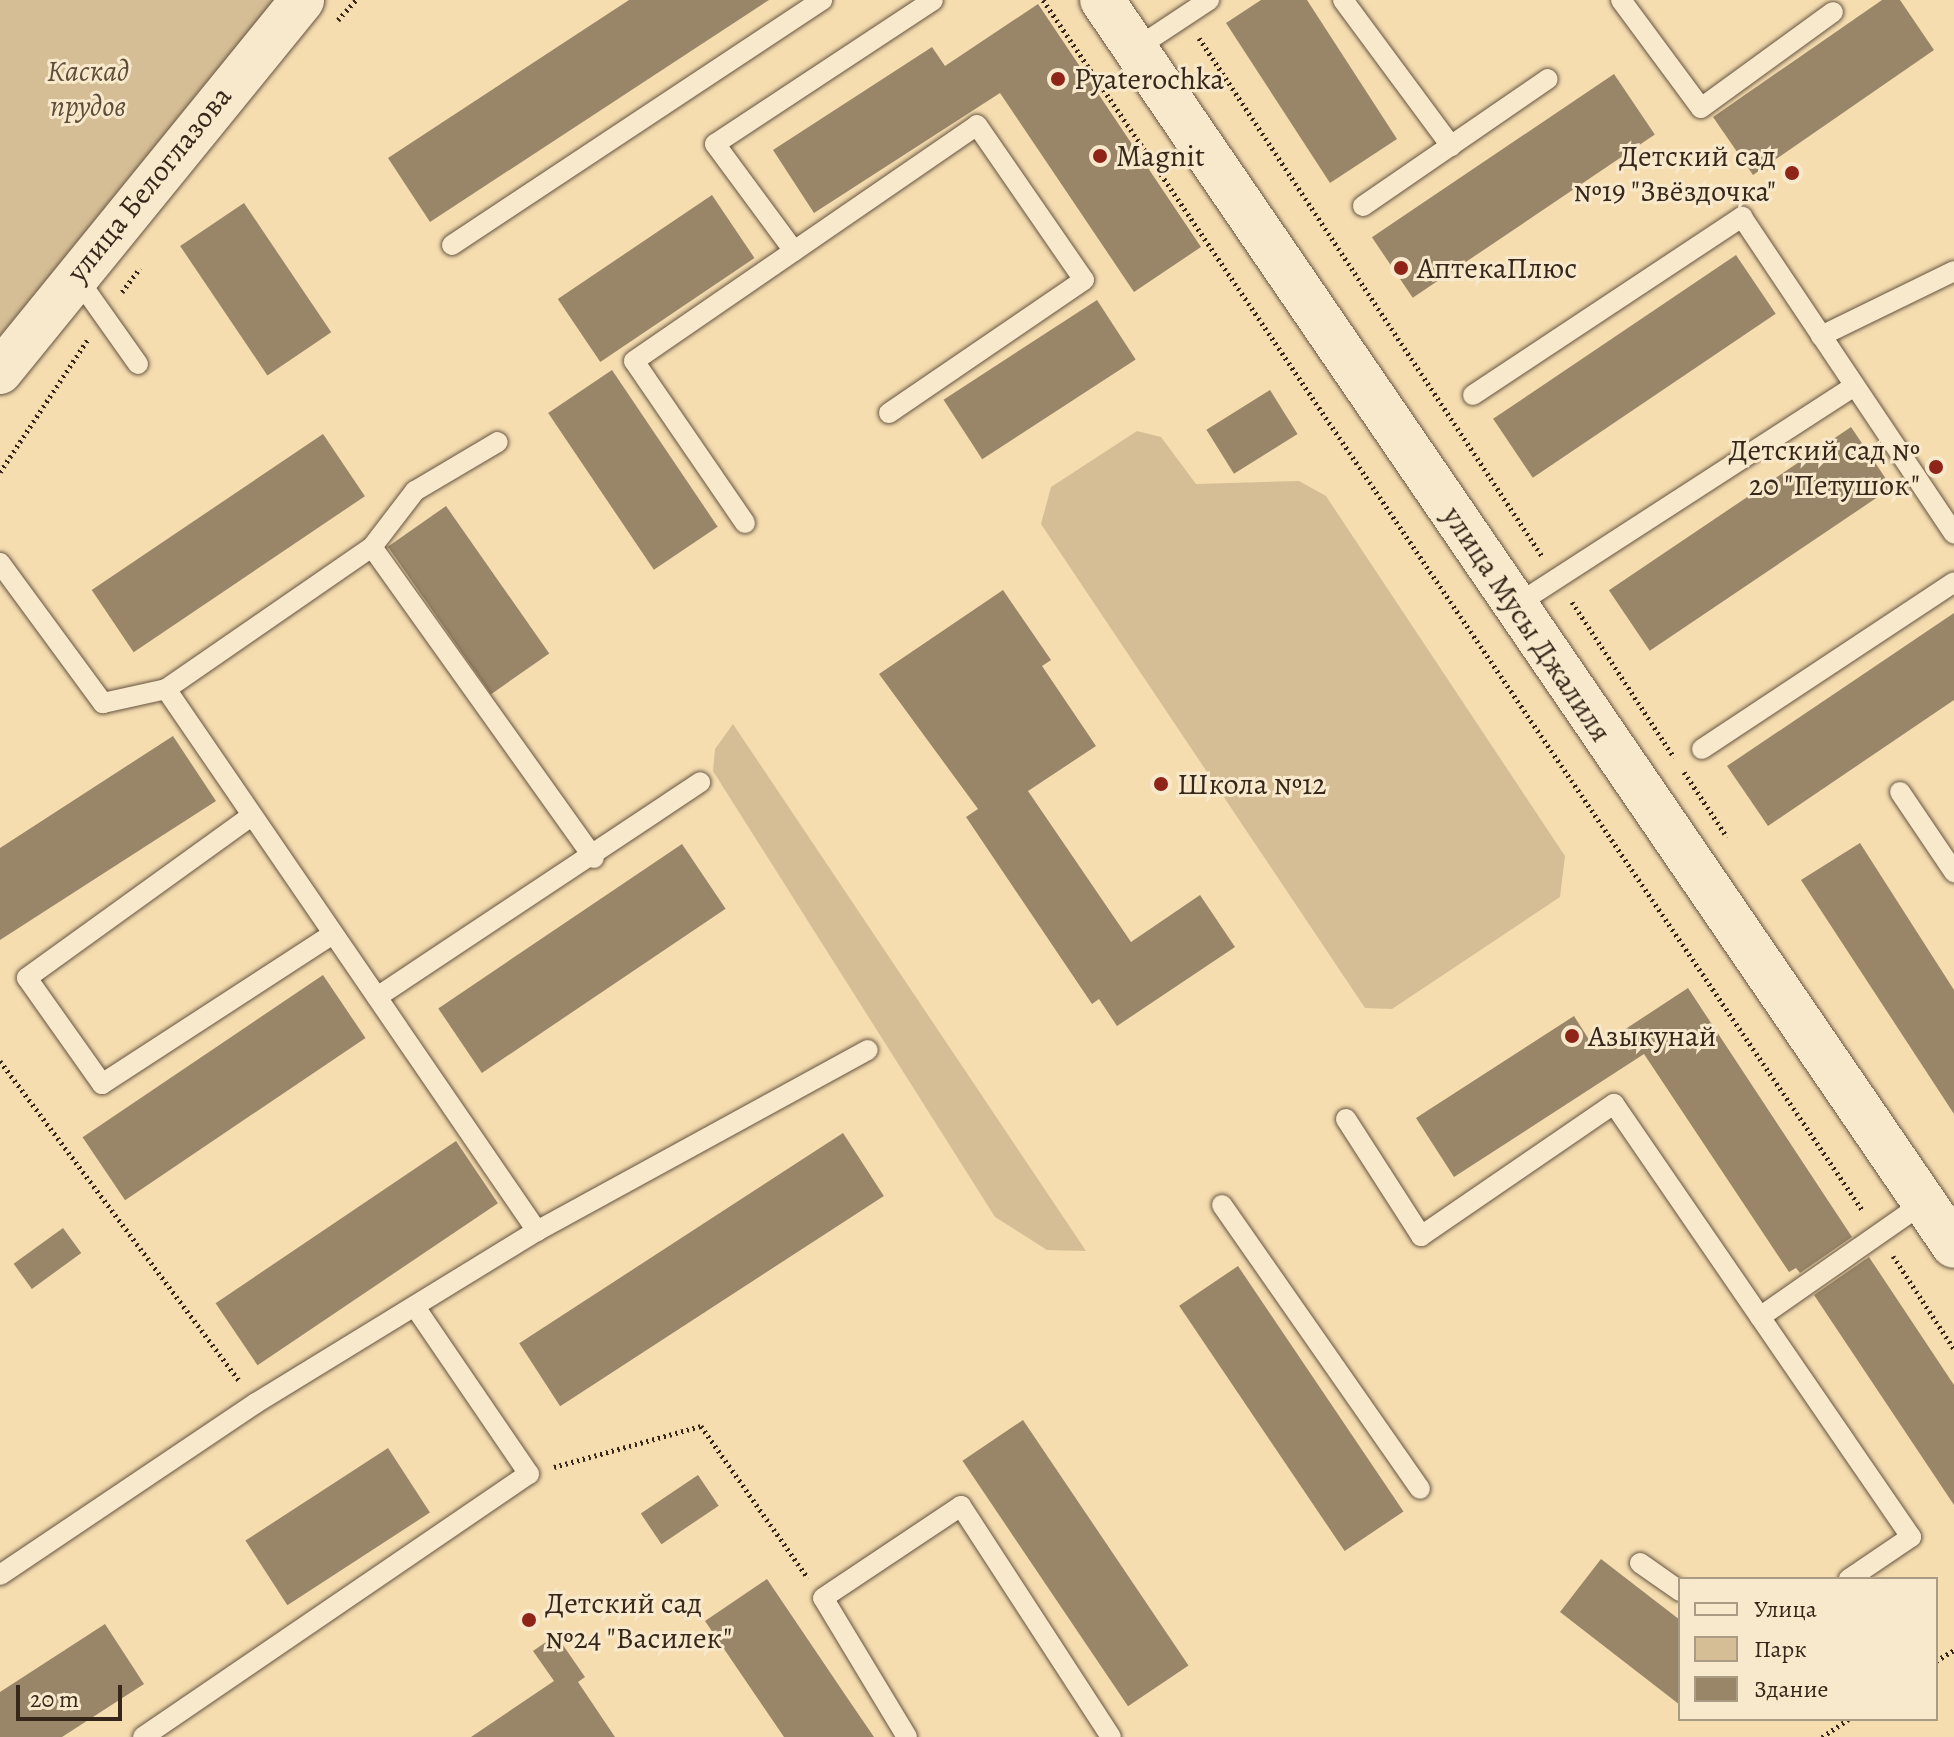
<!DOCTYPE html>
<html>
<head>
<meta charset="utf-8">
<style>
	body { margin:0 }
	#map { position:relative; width:1954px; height:1737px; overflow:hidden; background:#f5ddb0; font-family:Alegreya,serif }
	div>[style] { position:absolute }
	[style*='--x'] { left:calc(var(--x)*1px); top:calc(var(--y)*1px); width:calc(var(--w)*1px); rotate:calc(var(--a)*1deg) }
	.green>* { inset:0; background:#d5be96 }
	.building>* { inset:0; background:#998668; transform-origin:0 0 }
	.path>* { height:5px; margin-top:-2.5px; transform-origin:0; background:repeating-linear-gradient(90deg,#36271a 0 2px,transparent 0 6px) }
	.roads { filter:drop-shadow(0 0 2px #665440) drop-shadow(0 0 2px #665440) }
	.lane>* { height:20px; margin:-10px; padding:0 10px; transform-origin:10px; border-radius:10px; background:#f8e9cc }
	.secondary>* { height:44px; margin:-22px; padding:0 22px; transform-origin:22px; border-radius:22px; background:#f8e9cc }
	.dots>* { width:22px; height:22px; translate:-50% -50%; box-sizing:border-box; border:4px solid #f8e9cc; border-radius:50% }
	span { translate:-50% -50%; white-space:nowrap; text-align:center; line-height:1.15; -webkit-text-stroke:6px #f8e9cc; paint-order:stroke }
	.park-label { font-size:30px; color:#5e4d39; font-style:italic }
	.poi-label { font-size:30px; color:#36271a }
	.left { translate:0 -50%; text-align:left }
	.right { translate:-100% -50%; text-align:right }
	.street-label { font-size:30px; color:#36271a }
	.legend { position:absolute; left:1678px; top:1577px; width:260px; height:144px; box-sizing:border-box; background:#f8e9cc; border:2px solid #aa9b85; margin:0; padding:10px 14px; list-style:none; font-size:24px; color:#36271a }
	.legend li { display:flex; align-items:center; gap:16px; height:40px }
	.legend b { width:40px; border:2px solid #aa9b85 }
	.scale { position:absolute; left:16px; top:1685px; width:106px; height:36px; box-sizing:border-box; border:4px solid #36271a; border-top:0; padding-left:10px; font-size:24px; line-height:28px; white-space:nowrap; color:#36271a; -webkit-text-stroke:6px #f8e9cc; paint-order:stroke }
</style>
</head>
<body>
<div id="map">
	<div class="green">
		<i style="clip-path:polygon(0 0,274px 0,0 336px)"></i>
		<i style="clip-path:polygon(1137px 431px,1161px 437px,1196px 484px,1299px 481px,1326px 496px,1565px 856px,1560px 897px,1392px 1009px,1365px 1008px,1041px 524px,1051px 487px)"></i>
		<i style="clip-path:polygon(733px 724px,1086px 1251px,1047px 1250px,995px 1217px,713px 771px,715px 749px)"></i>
	</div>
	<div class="building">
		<i style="clip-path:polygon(629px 0,769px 0,430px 222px,388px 158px)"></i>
		<i style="clip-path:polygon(1261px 0,1307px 0,1397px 139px,1330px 183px,1226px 23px)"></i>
		<i style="clip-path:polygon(1882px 0,1900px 0,1934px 50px,1753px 175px,1713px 117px)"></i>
		<i style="clip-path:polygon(1038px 4px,1201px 247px,1134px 292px,1000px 93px,814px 213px,773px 150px,932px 47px,945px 66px)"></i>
		<i style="left:1614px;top:74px;width:73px;height:292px;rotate:56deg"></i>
		<i style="left:712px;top:195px;width:76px;height:186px;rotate:56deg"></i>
		<i style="left:244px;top:203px;width:156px;height:77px;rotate:56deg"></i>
		<i style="left:1736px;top:255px;width:71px;height:293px;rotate:56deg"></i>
		<i style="left:1097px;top:300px;width:71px;height:183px;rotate:57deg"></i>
		<i style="left:612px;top:370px;width:189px;height:77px;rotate:56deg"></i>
		<i style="left:1270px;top:390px;width:52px;height:75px;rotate:58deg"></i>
		<i style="left:1851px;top:427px;width:73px;height:292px;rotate:56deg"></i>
		<i style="left:323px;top:434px;width:75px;height:279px;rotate:56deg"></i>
		<i style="left:446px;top:506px;width:180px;height:71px;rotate:55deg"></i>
		<i style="clip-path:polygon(1003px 590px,1051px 660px,1042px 666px,1096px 746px,1028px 791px,1131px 942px,1200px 895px,1235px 947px,1117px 1026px,1099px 999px,1092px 1004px,966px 817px,978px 809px,879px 674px)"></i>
		<i style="clip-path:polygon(1954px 613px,1954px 700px,1768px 826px,1727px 766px)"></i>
		<i style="clip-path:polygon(173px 736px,216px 801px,0 940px,0 848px)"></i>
		<i style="clip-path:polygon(1860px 843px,1954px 990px,1954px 1114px,1801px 880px)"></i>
		<i style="left:682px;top:844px;width:78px;height:294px;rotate:56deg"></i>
		<i style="left:323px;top:975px;width:76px;height:290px;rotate:56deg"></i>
		<i style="clip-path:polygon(1688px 988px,1852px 1237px,1800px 1273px,1796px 1268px,1789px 1272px,1644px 1054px,1454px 1177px,1416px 1118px,1574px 1016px,1595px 1049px)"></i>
		<i style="left:843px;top:1133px;width:75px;height:386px;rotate:57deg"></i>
		<i style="left:456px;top:1141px;width:75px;height:290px;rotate:56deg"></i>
		<i style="left:63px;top:1228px;width:31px;height:61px;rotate:54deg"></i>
		<i style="clip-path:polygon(1869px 1257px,1954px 1385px,1954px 1505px,1814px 1295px)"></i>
		<i style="left:1238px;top:1266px;width:296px;height:71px;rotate:56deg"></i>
		<i style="left:1023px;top:1420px;width:296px;height:73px;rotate:56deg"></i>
		<i style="left:388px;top:1448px;width:77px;height:170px;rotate:57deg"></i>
		<i style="left:698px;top:1475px;width:37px;height:69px;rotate:56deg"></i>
		<i style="clip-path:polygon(1601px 1559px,1680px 1620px,1680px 1705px,1560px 1612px)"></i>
		<i style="clip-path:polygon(767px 1579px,848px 1699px,874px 1737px,784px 1737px,705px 1621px)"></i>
		<i style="clip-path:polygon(105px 1624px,144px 1684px,62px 1737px,0 1737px,0 1692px)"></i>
		<i style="clip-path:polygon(556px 1635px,585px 1677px,578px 1682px,615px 1737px,471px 1737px,554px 1681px,533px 1651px)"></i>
	</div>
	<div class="path">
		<i style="--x:1043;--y:0;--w:1463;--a:55.9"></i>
		<i style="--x:338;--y:20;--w:27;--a:-48"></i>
		<i style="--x:1199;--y:38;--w:621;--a:56.49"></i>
		<i style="--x:122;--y:292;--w:30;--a:-53"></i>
		<i style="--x:0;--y:472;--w:159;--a:-56.5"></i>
		<i style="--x:1572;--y:602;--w:186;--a:56.7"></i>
		<i style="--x:1684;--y:772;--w:78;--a:56.5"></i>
		<i style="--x:0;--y:1061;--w:399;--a:53.2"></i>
		<i style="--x:1893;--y:1256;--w:111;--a:56.7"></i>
		<i style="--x:554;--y:1467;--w:153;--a:-15.6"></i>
		<i style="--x:701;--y:1426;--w:186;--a:54.9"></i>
		<i style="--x:1936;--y:1661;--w:21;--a:-31"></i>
		<i style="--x:1822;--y:1737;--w:32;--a:-34"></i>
	</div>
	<div class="roads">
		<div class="lane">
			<i style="--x:1343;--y:0;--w:182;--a:53.5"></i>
			<i style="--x:1621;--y:0;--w:134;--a:53.5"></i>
			<i style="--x:1701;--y:108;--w:163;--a:-36"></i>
			<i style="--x:1135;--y:49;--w:89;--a:-33.5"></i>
			<i style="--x:1363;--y:206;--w:224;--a:-34.5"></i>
			<i style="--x:452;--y:245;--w:444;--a:-33.5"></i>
			<i style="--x:794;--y:251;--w:133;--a:-126.4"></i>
			<i style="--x:715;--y:144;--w:261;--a:-33.4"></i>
			<i style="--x:75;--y:275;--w:109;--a:54.7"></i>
			<i style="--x:1821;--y:336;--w:148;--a:-26"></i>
			<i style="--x:1473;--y:395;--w:323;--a:-33.5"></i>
			<i style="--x:1742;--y:217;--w:381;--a:56.2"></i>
			<i style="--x:745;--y:523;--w:196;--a:-124.4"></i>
			<i style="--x:634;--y:361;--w:416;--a:-34.5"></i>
			<i style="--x:977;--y:125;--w:188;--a:55.4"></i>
			<i style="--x:1084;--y:280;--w:236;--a:145.7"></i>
			<i style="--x:372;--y:547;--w:382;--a:54.5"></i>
			<i style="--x:0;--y:563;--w:174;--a:53.7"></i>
			<i style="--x:103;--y:703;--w:65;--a:-12.5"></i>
			<i style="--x:166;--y:689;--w:657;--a:55.61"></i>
			<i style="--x:1516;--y:605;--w:403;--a:-32.9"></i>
			<i style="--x:166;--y:689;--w:250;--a:-34.6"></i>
			<i style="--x:372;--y:547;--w:71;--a:-52.5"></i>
			<i style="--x:415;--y:491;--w:96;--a:-30.6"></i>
			<i style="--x:1702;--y:749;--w:302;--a:-33.5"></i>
			<i style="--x:1900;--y:792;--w:97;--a:56"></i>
			<i style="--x:250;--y:817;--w:275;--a:144.2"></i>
			<i style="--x:27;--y:978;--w:130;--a:54.7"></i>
			<i style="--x:102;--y:1084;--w:275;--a:-33"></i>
			<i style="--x:377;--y:997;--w:388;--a:-33.6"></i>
			<i style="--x:1346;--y:1119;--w:139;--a:57.3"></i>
			<i style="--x:1421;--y:1236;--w:234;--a:-34.4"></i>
			<i style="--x:1614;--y:1104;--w:525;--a:55.55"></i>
			<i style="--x:1911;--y:1537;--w:75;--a:145.9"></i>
			<i style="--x:1222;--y:1205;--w:346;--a:55.1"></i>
			<i style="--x:1760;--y:1317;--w:201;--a:-34.9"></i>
			<i style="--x:1640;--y:1563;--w:49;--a:35"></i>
			<i style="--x:0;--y:1575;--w:308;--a:-33.9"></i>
			<i style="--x:256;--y:1403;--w:329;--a:-31.5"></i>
			<i style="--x:537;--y:1231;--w:377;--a:-28.7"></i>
			<i style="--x:143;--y:1737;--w:467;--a:-34.3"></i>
			<i style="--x:529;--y:1474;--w:199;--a:-124.3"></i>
			<i style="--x:907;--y:1737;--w:162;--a:-121.1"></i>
			<i style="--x:823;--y:1598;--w:166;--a:-33.7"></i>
			<i style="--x:961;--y:1506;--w:275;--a:57"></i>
		</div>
		<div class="secondary">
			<i style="--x:1102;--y:0;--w:1509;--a:55.64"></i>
			<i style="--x:0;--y:372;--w:479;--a:-50.9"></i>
		</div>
	</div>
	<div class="dots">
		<i style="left:1058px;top:79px;background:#8f2418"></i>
		<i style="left:1100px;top:156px;background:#8f2418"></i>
		<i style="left:1792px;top:173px;background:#8f2418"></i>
		<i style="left:1401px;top:268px;background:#8f2418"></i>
		<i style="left:1936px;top:467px;background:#8f2418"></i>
		<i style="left:1161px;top:784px;background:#8f2418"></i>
		<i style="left:1572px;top:1036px;background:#8f2418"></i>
		<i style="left:529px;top:1620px;background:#8f2418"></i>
	</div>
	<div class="park-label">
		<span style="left:88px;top:88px">Каскад<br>прудов</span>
	</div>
	<div class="poi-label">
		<span class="left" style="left:1074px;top:79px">Pyaterochka</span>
		<span class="left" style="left:1116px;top:156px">Magnit</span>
		<span class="right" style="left:1776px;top:173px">Детский сад<br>№19 "Звёздочка"</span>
		<span class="left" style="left:1417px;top:268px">АптекаПлюс</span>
		<span class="right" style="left:1920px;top:467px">Детский сад №<br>20 "Петушок"</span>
		<span class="left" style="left:1177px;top:784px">Школа №12</span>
		<span class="left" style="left:1588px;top:1036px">Азыкунай</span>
		<span class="left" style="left:545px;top:1620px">Детский сад<br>№24 "Василек"</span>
	</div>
	<div class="street-label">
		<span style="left:149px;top:184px;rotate:-51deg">улица Белоглазова</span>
		<span style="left:1527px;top:624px;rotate:56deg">улица Мусы Джалиля</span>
	</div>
	<ul class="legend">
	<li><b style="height:10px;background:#f8e9cc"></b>Улица</li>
	<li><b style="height:22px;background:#d5be96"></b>Парк</li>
	<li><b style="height:22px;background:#998668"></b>Здание</li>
	</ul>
	<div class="scale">20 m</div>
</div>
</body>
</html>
